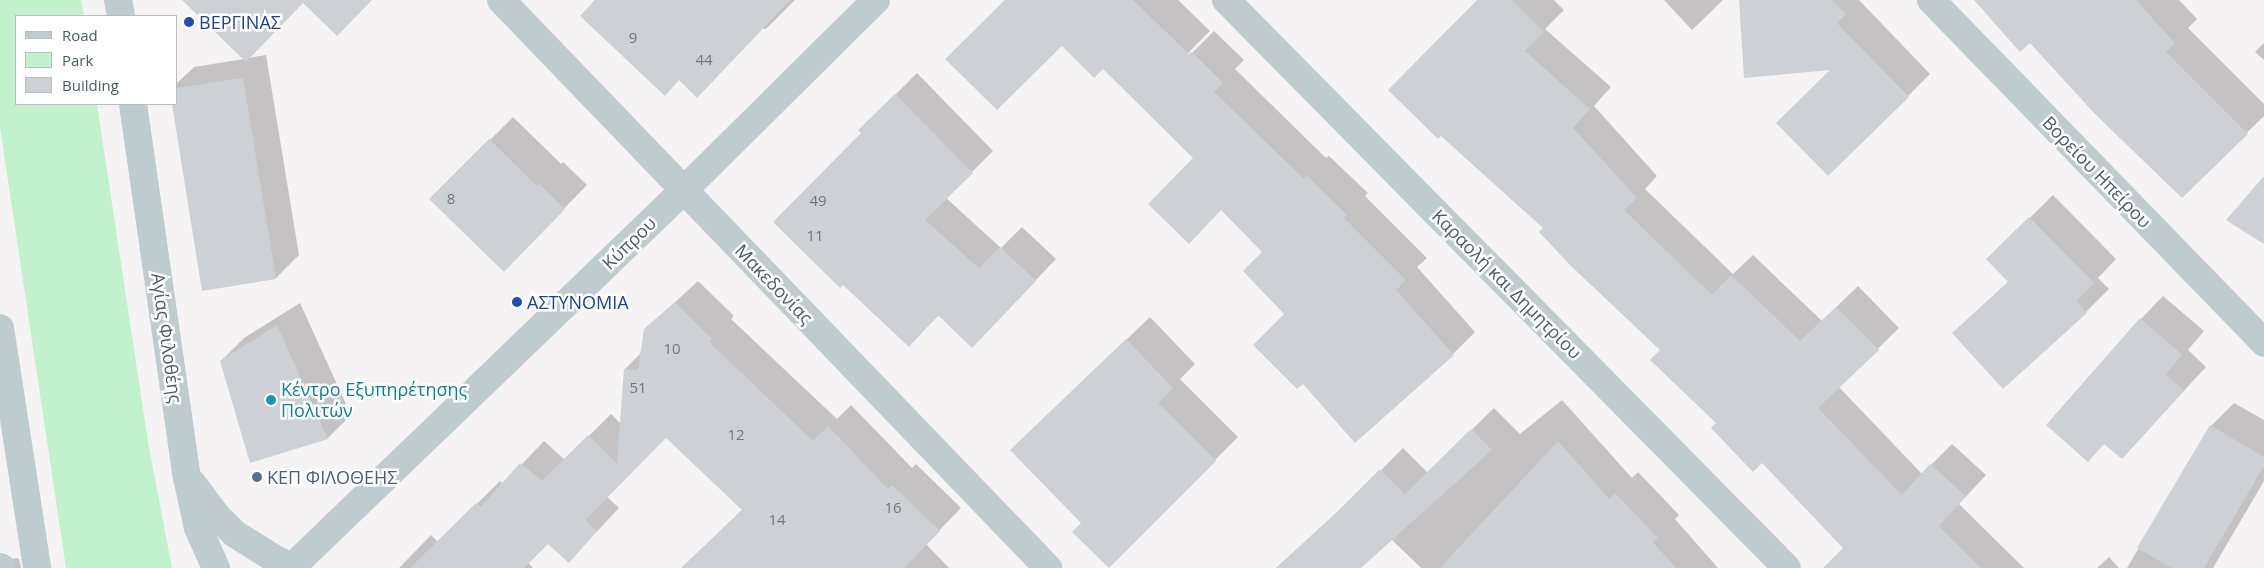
<!DOCTYPE html>
<html>
<head>
<meta charset="utf-8">
<style>
	body { margin:0 }
	#map { position:relative; width:2264px; height:568px; overflow:hidden; background:#f5f3f3; font-family:"Open Sans",sans-serif }
	div>[style] { position:absolute }
	[style*='--x'] { left:calc(var(--x)*1px); top:calc(var(--y)*1px); width:calc(var(--w)*1px); rotate:calc(var(--a)*1deg) }
	.green>* { inset:0; background:#c2f2cb }
	.shadow>* { inset:0; background:#0003 }
	.building>* { inset:0; background:#cdd1d5 }
	.minor>* { height:28px; margin:-14px; padding:0 14px; transform-origin:14px; border-radius:14px; background:#becbcf }
	.dots>* { width:14px; height:14px; translate:-50% -50%; box-sizing:border-box; border:2px solid #fff; border-radius:50% }
	span { translate:-50% -50%; white-space:nowrap; text-align:center; line-height:1.15; -webkit-text-stroke:5px #fff; paint-order:stroke }
	.number-label { font-size:15px; color:#6b787e }
	.number-label span { -webkit-text-stroke-width:0 }
	.transit-label { font-size:18px; color:#164399 }
	.left { translate:0 -50%; text-align:left }
	.street-label { font-size:18px; color:#4a5b61 }
	.culture-label { font-size:18px; color:#0d838f }
	.service-label { font-size:18px; color:#4e5e75 }
	.legend { position:absolute; left:15px; top:15px; width:162px; height:90px; box-sizing:border-box; background:#fff; border:1px solid #b7bdc0; margin:0; padding:6px 9px; list-style:none; font-size:15px; color:#4a5b61 }
	.legend li { display:flex; align-items:center; gap:10px; height:25px }
	.legend b { width:25px; border:1px solid #b7bdc0 }
</style>
</head>
<body>
<div id="map">
	<div class="green">
		<i style="clip-path:polygon(0 0,81px 0,84px 16px,16px 16px,16px 104px,97px 104px,148px 442px,172px 568px,66px 568px,0 127px)"></i>
	</div>
	<div class="shadow">
		<i style="clip-path:polygon(212px 0,371px 0,303px 2px,249px 58px,266px 55px,299px 255px,276px 278px,203px 290px,173px 104px,176px 104px,176px 84px,194px 67px,244px 59px)"></i>
		<i style="clip-path:polygon(596px 0,795px 0,766px 29px)"></i>
		<i style="clip-path:polygon(1005px 0,1178px 0,1210px 31px,1186px 55px,1188px 57px,1214px 31px,1244px 60px,1235px 69px,1326px 158px,1329px 156px,1368px 193px,1365px 196px,1427px 258px,1417px 267px,1475px 332px,1453px 354px,1264px 252px,1194px 158px,1103px 67px,1062px 44px,947px 59px)"></i>
		<i style="clip-path:polygon(1479px 0,1554px 0,1564px 10px,1545px 29px,1611px 87px,1594px 106px,1657px 176px,1645px 189px,1733px 274px,1753px 255px,1822px 321px,1858px 286px,1899px 328px,1839px 387px,1922px 474px,1952px 444px,1986px 475px,1959px 504px,2024px 568px,1848px 568px,1845px 548px,1762px 461px,1717px 423px,1661px 350px,1545px 228px,1441px 135px)"></i>
		<i style="clip-path:polygon(1664px 0,1723px 0,1692px 30px)"></i>
		<i style="clip-path:polygon(1740px 0,1859px 0,1930px 74px,1908px 96px,1832px 69px)"></i>
		<i style="clip-path:polygon(1976px 0,2179px 0,2197px 19px,2188px 28px,2264px 104px,2264px 116px,2182px 196px,2030px 41px)"></i>
		<i style="clip-path:polygon(2264px 43px,2264px 60px,2255px 52px)"></i>
		<i style="clip-path:polygon(917px 73px,993px 151px,946px 198px,1001px 248px,1022px 227px,1056px 259px,993px 325px,939px 315px,909px 345px,863px 133px,860px 130px)"></i>
		<i style="clip-path:polygon(513px 117px,561px 164px,563px 162px,587px 185px,504px 270px,431px 199px)"></i>
		<i style="clip-path:polygon(2053px 195px,2116px 259px,2098px 278px,2109px 289px,2086px 312px,1954px 333px,2009px 281px,1988px 259px)"></i>
		<i style="clip-path:polygon(698px 281px,734px 316px,731px 319px,837px 419px,851px 405px,912px 468px,916px 464px,961px 508px,926px 544px,949px 568px,682px 568px,743px 509px,666px 436px,606px 496px,619px 508px,569px 561px,548px 542px,528px 562px,533px 568px,399px 568px,431px 535px,438px 542px,500px 481px,503px 484px,544px 441px,565px 460px,611px 414px,621px 424px,625px 369px,642px 352px,645px 330px)"></i>
		<i style="clip-path:polygon(2163px 296px,2204px 331px,2188px 350px,2206px 367px,2121px 458px,2105px 443px,2088px 460px,2141px 319px)"></i>
		<i style="clip-path:polygon(300px 303px,351px 415px,328px 438px,221px 361px,244px 338px)"></i>
		<i style="clip-path:polygon(1150px 317px,1195px 364px,1180px 379px,1238px 437px,1109px 566px,1083px 523px,1035px 427px)"></i>
		<i style="clip-path:polygon(1562px 400px,1632px 478px,1638px 472px,1679px 515px,1675px 519px,1718px 568px,1421px 568px,1391px 539px,1359px 568px,1276px 568px,1360px 492px,1403px 448px,1428px 473px,1494px 408px,1520px 434px)"></i>
		<i style="clip-path:polygon(2234px 403px,2264px 420px,2264px 481px,2213px 568px,2127px 568px,2211px 426px)"></i>
		<i style="clip-path:polygon(2109px 557px,2119px 568px,2097px 568px)"></i>
		<i style="clip-path:polygon(16px 558px,19px 559px,21px 568px,0 568px,0 562px)"></i>
	</div>
	<div class="building">
		<i style="clip-path:polygon(182px 0,372px 0,337px 36px,303px 3px,246px 62px)"></i>
		<i style="clip-path:polygon(595px 0,790px 0,697px 98px,679px 80px,665px 96px,580px 16px)"></i>
		<i style="clip-path:polygon(1005px 0,1133px 0,1189px 54px,1192px 52px,1223px 83px,1214px 92px,1304px 179px,1307px 176px,1347px 215px,1344px 218px,1406px 280px,1396px 290px,1454px 355px,1355px 443px,1303px 384px,1297px 389px,1253px 345px,1284px 314px,1243px 271px,1262px 252px,1221px 210px,1189px 244px,1148px 204px,1193px 158px,1103px 69px,1094px 78px,1062px 46px,997px 110px,945px 59px)"></i>
		<i style="clip-path:polygon(1477px 0,1512px 0,1544px 32px,1525px 51px,1590px 109px,1573px 128px,1637px 198px,1624px 210px,1712px 295px,1731px 275px,1800px 341px,1836px 307px,1879px 350px,1818px 408px,1902px 495px,1930px 464px,1966px 496px,1939px 526px,1981px 568px,1823px 568px,1843px 548px,1762px 463px,1753px 472px,1711px 428px,1716px 423px,1650px 360px,1660px 350px,1571px 266px,1539px 232px,1543px 228px,1441px 136px,1438px 139px,1388px 90px)"></i>
		<i style="clip-path:polygon(1739px 0,1832px 0,1846px 14px,1837px 23px,1909px 97px,1828px 176px,1776px 123px,1830px 70px,1744px 78px)"></i>
		<i style="clip-path:polygon(1974px 0,2136px 0,2175px 43px,2166px 52px,2248px 134px,2182px 198px,2096px 115px,2030px 43px,2020px 52px)"></i>
		<i style="clip-path:polygon(243px 78px,276px 279px,202px 291px,172px 104px,176px 104px,176px 88px)"></i>
		<i style="clip-path:polygon(895px 94px,973px 173px,925px 220px,979px 268px,1000px 247px,1036px 281px,972px 348px,938px 315px,909px 347px,843px 285px,840px 288px,773px 222px,861px 133px,858px 130px)"></i>
		<i style="clip-path:polygon(489px 139px,537px 186px,539px 184px,565px 209px,504px 272px,429px 199px)"></i>
		<i style="clip-path:polygon(2264px 176px,2264px 244px,2226px 220px)"></i>
		<i style="clip-path:polygon(2029px 217px,2094px 283px,2076px 301px,2087px 313px,2003px 389px,1952px 333px,2008px 282px,1986px 259px)"></i>
		<i style="clip-path:polygon(675px 302px,712px 339px,709px 342px,813px 441px,828px 426px,888px 489px,892px 485px,940px 531px,904px 568px,681px 568px,742px 510px,666px 438px,585px 520px,597px 531px,569px 563px,548px 544px,524px 568px,410px 568px,476px 503px,481px 507px,520px 463px,542px 481px,588px 435px,617px 464px,624px 369px,638px 370px,644px 329px)"></i>
		<i style="clip-path:polygon(2140px 318px,2182px 355px,2166px 374px,2184px 391px,2122px 459px,2104px 444px,2088px 462px,2046px 425px)"></i>
		<i style="clip-path:polygon(277px 325px,328px 439px,250px 463px,220px 361px)"></i>
		<i style="clip-path:polygon(1126px 339px,1173px 388px,1158px 403px,1216px 461px,1109px 568px,1072px 532px,1081px 523px,1010px 450px)"></i>
		<i style="clip-path:polygon(2210px 425px,2264px 457px,2264px 466px,2204px 568px,2172px 568px,2137px 548px)"></i>
		<i style="clip-path:polygon(1471px 429px,1492px 450px,1361px 568px,1276px 568px,1339px 510px,1380px 469px,1405px 494px)"></i>
		<i style="clip-path:polygon(1558px 441px,1609px 499px,1615px 493px,1658px 538px,1653px 542px,1676px 568px,1440px 568px)"></i>
	</div>
	<div class="minor">
		<i style="--x:118;--y:0;--w:16;--a:79"></i>
		<i style="--x:501;--y:0;--w:789;--a:46.08"></i>
		<i style="--x:1226;--y:0;--w:798;--a:45.36"></i>
		<i style="--x:1931;--y:0;--w:478;--a:45.8"></i>
		<i style="--x:133;--y:104;--w:377;--a:81.8"></i>
		<i style="--x:187;--y:477;--w:52;--a:77.8"></i>
		<i style="--x:198;--y:528;--w:44;--a:65.8"></i>
		<i style="--x:0;--y:328;--w:243;--a:81.2"></i>
		<i style="--x:192;--y:483;--w:39;--a:53"></i>
		<i style="--x:215;--y:514;--w:28;--a:45"></i>
		<i style="--x:235;--y:534;--w:47;--a:32"></i>
		<i style="--x:275;--y:559;--w:19;--a:25"></i>
		<i style="--x:0;--y:567;--w:2;--a:27"></i>
		<i style="--x:291;--y:568;--w:545;--a:-43.89"></i>
		<i style="--x:684;--y:190;--w:270;--a:-44.7"></i>
	</div>
	<div class="dots">
		<i style="left:189px;top:22px;background:#1a4fb4"></i>
		<i style="left:517px;top:302px;background:#1a4fb4"></i>
		<i style="left:271px;top:400px;background:#0f9aa8"></i>
		<i style="left:257px;top:477px;background:#5c6f8a"></i>
	</div>
	<div class="number-label">
		<span style="left:633px;top:38px">9</span>
		<span style="left:704px;top:60px">44</span>
		<span style="left:451px;top:199px">8</span>
		<span style="left:818px;top:201px">49</span>
		<span style="left:815px;top:236px">11</span>
		<span style="left:672px;top:349px">10</span>
		<span style="left:638px;top:388px">51</span>
		<span style="left:736px;top:435px">12</span>
		<span style="left:893px;top:508px">16</span>
		<span style="left:777px;top:520px">14</span>
	</div>
	<div class="transit-label">
		<span class="left" style="left:199px;top:22px">ΒΕΡΓΙΝΑΣ</span>
		<span class="left" style="left:527px;top:302px">ΑΣΤΥΝΟΜΙΑ</span>
	</div>
	<div class="street-label">
		<span style="left:2097px;top:172px;rotate:46deg">Βορείου Ηπείρου</span>
		<span style="left:629px;top:243px;rotate:-44deg">Κύπρου</span>
		<span style="left:774px;top:284px;rotate:46deg">Μακεδονίας</span>
		<span style="left:1507px;top:284px;rotate:45deg">Καραολή και Δημητρίου</span>
		<span style="left:167px;top:338px;rotate:82deg">Αγίας Φιλοθέης</span>
	</div>
	<div class="culture-label">
		<span class="left" style="left:281px;top:400px">Κέντρο Εξυπηρέτησης<br>Πολιτών</span>
	</div>
	<div class="service-label">
		<span class="left" style="left:267px;top:477px">ΚΕΠ ΦΙΛΟΘΕΗΣ</span>
	</div>
	<ul class="legend">
	<li><b style="height:6px;background:#becbcf"></b>Road</li>
	<li><b style="height:14px;background:#c2f2cb"></b>Park</li>
	<li><b style="height:14px;background:#cdd1d5"></b>Building</li>
	</ul>
</div>
</body>
</html>
